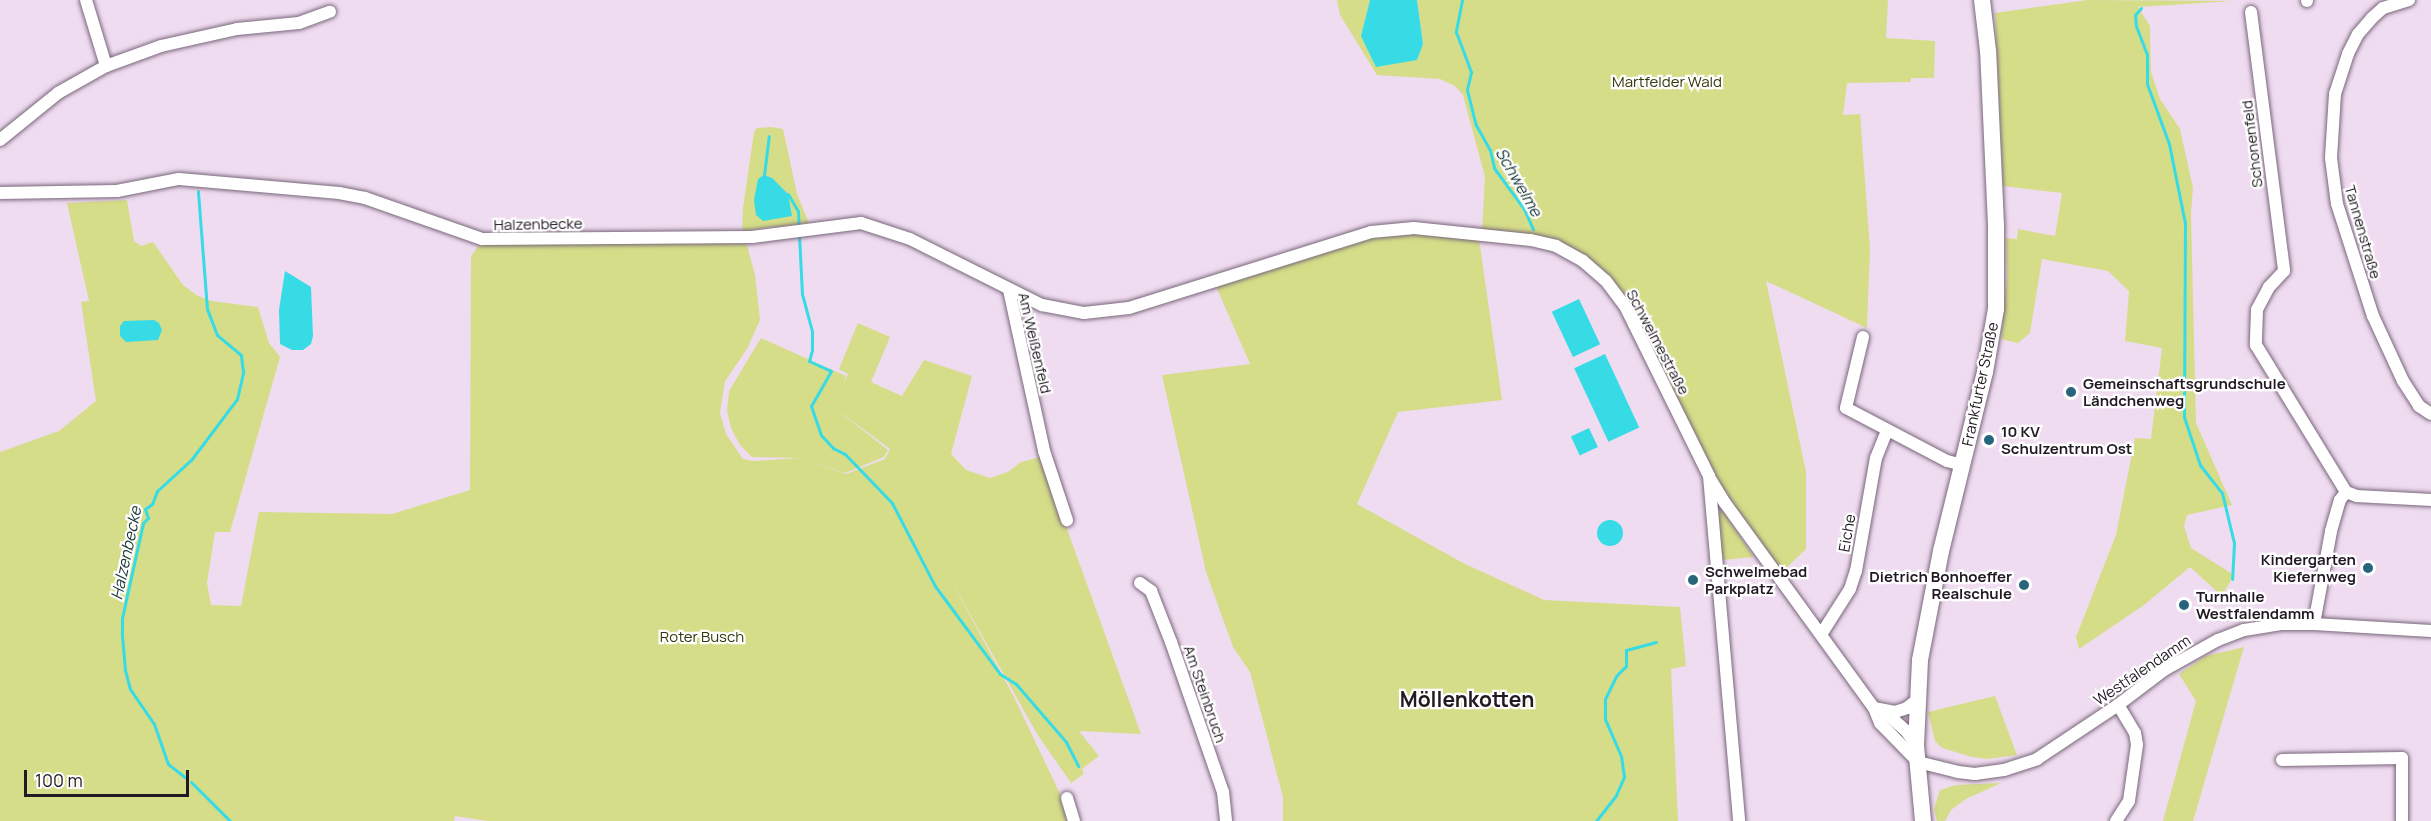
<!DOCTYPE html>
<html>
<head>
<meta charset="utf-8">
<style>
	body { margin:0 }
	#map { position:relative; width:2431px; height:821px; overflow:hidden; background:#f0dcf1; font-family:Manrope,sans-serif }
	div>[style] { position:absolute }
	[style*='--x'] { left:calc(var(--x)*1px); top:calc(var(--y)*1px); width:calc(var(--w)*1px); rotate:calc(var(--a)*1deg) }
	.green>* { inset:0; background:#d5dd88 }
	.water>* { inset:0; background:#36dbe6; transform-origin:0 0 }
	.round { border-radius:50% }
	.stream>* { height:3px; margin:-1.5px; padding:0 1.5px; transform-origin:1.5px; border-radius:1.5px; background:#36dbe6 }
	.roads { filter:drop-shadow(0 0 2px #78677a) drop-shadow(0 0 2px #78677a) }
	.minor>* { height:12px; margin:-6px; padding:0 6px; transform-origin:6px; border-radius:6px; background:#fff }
	.secondary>* { height:16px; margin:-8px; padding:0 8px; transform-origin:8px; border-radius:8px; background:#fff }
	.dots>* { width:16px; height:16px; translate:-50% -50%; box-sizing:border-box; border:3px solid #fff; border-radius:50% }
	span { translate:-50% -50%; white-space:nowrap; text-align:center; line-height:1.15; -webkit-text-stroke:4.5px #fff; paint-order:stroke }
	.park-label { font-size:15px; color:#35380b }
	.street-label { font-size:15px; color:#211a22 }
	.poi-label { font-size:15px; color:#211a22; font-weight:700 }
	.left { translate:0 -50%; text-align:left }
	.right { translate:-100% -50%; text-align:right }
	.water-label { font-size:16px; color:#1a3436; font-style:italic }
	.district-label { font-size:21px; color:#211a22; font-weight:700 }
	.scale { position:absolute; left:24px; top:770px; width:165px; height:27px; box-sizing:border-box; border:3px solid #211a22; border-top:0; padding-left:8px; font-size:18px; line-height:21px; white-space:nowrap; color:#211a22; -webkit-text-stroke:4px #fff; paint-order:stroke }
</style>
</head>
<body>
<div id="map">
	<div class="green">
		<i style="clip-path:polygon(1337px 0,1370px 0,1361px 36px,1417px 60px,1423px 44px,1417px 0,1888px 0,1886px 38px,1935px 41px,1934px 78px,1911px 78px,1911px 82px,1847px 83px,1843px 115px,1860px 114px,1870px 249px,1867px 328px,1766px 281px,1806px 472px,1806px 549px,1781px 573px,1712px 472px,1638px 323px,1585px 258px,1482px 231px,1485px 177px,1463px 95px,1455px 86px,1440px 79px,1377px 75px,1340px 15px)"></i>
		<i style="clip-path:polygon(2088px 0,2233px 1px,2138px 7px,2150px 26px,2151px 72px,2160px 99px,2180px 129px,2193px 188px,2191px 214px,2196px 423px,2232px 505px,2187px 515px,2184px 526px,2191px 548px,2234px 575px,2222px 596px,2190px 567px,2144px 605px,2079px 649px,2076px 637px,2116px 535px,2135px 438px,2151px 439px,2162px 348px,2125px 341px,2129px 291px,2108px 271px,2042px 259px,2030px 333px,2018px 343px,2001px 339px,2007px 277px,2006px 238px,2017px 239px,2018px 229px,2055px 236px,2062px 193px,2003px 186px,1995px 13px)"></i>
		<i style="clip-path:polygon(771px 127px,783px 129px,797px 194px,809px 223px,742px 231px,743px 208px,754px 132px,757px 128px)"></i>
		<i style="clip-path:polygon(evenodd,127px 200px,134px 241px,141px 246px,153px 242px,183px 285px,198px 296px,211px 301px,258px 307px,269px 343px,280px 357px,230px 532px,215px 532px,207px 583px,211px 605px,241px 606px,259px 512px,392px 514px,470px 490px,471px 256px,480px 244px,740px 242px,747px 245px,755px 275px,760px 320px,747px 349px,725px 381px,720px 413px,726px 434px,743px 459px,753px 461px,800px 458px,752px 457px,740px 445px,731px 428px,727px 411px,729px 391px,761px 338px,846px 376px,843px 385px,848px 374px,839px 369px,858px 323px,890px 337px,871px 382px,902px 396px,924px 360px,972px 376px,951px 454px,966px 470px,990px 478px,1008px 472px,1021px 462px,1041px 457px,1141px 734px,1079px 731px,1099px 756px,1082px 769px,1084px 774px,1071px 783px,1037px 734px,946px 571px,1014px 697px,1073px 821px,488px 821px,455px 816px,454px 821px,0 821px,0 452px,59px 431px,96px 401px,81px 302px,89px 301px,67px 203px,127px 200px,833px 407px,890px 449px,885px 459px,846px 474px,803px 459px,845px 473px,884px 457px,888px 450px,833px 407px)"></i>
		<i style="clip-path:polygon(1413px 233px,1479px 239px,1502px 400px,1398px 412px,1357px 504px,1463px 563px,1544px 600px,1680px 607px,1686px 666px,1671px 669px,1678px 821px,1283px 821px,1283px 797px,1250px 672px,1233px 647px,1206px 572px,1162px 375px,1250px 364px,1215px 284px,1371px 235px)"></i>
		<i style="clip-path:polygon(1722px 510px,1754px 557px,1722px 560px,1718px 513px)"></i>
		<i style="clip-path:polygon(2244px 647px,2193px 821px,2163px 821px,2196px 701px,2179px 674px,2206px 656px)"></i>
		<i style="clip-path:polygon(1995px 696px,2017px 755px,1988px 759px,1972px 757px,1942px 748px,1935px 741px,1928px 712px)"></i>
		<i style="clip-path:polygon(2001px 783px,1966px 799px,1951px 810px,1945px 821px,1937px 821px,1934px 809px,1940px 790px,1956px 785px)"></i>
	</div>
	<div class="water">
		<i style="clip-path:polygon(1370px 0,1417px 0,1423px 44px,1417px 60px,1376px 67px,1361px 36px)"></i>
		<i style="clip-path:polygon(764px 175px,772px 178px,788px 194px,792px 216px,763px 221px,756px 215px,754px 200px,758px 179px)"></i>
		<i style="clip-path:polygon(285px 271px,311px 287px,313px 336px,311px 344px,303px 350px,292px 350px,280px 344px,279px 310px)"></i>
		<i style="left:1579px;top:299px;width:50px;height:30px;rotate:65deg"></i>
		<i style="clip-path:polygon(154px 320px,159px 323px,162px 330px,158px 340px,126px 342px,120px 336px,120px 326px,124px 321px)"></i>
		<i style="left:1605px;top:354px;width:81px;height:34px;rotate:65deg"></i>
		<i style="left:1589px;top:428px;width:21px;height:20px;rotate:65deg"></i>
		<i class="round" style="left:1597px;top:520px;width:26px;height:26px"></i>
	</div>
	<div class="stream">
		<i style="--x:1462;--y:0;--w:33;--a:101"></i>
		<i style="--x:1456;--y:32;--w:43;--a:69.4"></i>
		<i style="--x:1471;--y:72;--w:18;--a:103"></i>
		<i style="--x:1467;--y:90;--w:36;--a:76"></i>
		<i style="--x:1476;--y:125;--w:29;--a:61"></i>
		<i style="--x:1490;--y:150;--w:18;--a:77"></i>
		<i style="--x:1494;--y:168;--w:51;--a:53.8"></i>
		<i style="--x:1524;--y:209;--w:22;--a:66"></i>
		<i style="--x:2141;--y:8;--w:9;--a:131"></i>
		<i style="--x:2135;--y:15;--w:11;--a:85"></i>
		<i style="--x:2136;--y:26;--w:30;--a:69"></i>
		<i style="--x:2147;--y:54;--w:30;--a:90"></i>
		<i style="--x:2147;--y:84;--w:64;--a:69.9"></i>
		<i style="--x:2169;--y:144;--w:81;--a:78.6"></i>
		<i style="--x:2185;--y:223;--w:194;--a:90.3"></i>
		<i style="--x:2184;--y:417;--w:51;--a:71.6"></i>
		<i style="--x:2200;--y:465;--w:36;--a:52"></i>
		<i style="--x:2222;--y:493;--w:51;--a:76.5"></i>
		<i style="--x:2234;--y:543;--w:36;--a:93"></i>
		<i style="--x:764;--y:175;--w:39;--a:-83"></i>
		<i style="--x:788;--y:194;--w:20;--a:60"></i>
		<i style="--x:798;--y:211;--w:17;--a:87"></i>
		<i style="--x:799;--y:235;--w:59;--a:87.1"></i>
		<i style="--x:802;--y:294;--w:38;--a:75"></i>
		<i style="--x:812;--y:331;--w:19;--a:90"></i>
		<i style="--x:812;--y:350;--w:11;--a:105"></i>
		<i style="--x:809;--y:361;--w:24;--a:24"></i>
		<i style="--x:831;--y:371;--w:40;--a:119.7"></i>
		<i style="--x:811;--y:406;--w:31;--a:71"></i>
		<i style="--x:821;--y:435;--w:18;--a:47"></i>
		<i style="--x:833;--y:448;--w:13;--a:27"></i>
		<i style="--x:845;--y:454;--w:68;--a:46.2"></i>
		<i style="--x:892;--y:503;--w:93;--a:62.6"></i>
		<i style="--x:935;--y:586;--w:109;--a:53.5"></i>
		<i style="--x:1000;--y:674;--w:19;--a:32"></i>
		<i style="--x:1016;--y:684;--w:77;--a:49.2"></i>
		<i style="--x:1066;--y:742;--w:27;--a:63"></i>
		<i style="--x:186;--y:778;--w:23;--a:-142"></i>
		<i style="--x:168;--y:764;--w:42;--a:-109.3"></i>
		<i style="--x:154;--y:724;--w:42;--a:-124.4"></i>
		<i style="--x:130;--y:689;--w:20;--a:-105"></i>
		<i style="--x:125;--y:670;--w:37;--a:-95"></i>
		<i style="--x:122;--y:633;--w:15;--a:-90"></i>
		<i style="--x:122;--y:618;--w:97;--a:-77.5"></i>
		<i style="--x:143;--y:523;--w:7;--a:-45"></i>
		<i style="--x:148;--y:518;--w:9;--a:-108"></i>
		<i style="--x:145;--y:509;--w:9;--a:-36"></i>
		<i style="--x:152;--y:504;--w:14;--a:-69"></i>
		<i style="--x:157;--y:491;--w:46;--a:-42.4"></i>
		<i style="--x:191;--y:460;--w:76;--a:-53"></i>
		<i style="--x:237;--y:399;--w:28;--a:-77"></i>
		<i style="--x:243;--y:372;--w:17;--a:-97"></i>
		<i style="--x:241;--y:355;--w:31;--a:-140"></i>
		<i style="--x:217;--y:335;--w:28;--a:-111"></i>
		<i style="--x:207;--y:309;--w:118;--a:-94.4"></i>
		<i style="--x:191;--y:782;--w:55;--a:45"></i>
		<i style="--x:1596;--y:821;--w:33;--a:-52"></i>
		<i style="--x:1616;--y:795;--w:20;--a:-66"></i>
		<i style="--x:1624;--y:777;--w:21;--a:-98"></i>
		<i style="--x:1621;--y:756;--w:40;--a:-113.4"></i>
		<i style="--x:1605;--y:719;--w:20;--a:-90"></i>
		<i style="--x:1605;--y:699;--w:25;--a:-64"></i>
		<i style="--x:1616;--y:676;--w:14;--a:-45"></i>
		<i style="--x:1626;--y:666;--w:16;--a:-90"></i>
		<i style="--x:1626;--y:650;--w:31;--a:-15"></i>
	</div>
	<div class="roads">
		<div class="minor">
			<i style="--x:86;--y:0;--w:69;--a:73.1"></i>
			<i style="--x:2409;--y:0;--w:27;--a:163"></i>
			<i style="--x:2383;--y:8;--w:15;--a:138"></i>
			<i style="--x:2372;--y:18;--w:21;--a:131"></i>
			<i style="--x:2358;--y:34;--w:22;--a:117"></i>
			<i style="--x:2348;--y:54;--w:42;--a:108"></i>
			<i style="--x:2335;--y:94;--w:64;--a:93.6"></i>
			<i style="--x:2331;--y:158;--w:46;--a:82.6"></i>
			<i style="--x:2337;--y:204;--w:118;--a:72.2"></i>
			<i style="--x:2373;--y:316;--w:72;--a:65.2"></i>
			<i style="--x:2403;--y:381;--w:30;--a:57"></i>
			<i style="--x:2419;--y:406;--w:14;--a:34"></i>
			<i style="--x:2307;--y:1;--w:1;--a:-90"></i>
			<i style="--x:2251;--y:12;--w:261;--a:82.7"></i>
			<i style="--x:2284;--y:271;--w:22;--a:133"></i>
			<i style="--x:2269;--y:287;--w:26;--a:118"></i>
			<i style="--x:2257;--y:310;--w:35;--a:92"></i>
			<i style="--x:2256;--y:345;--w:172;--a:58.5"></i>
			<i style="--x:2346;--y:492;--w:12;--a:20"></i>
			<i style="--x:2357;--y:496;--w:74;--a:3.1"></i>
			<i style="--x:0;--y:140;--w:75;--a:-39"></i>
			<i style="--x:58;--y:93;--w:55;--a:-29.4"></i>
			<i style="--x:106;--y:66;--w:59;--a:-20"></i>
			<i style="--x:161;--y:46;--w:78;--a:-12.6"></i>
			<i style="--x:237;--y:29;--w:62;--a:-5.5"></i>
			<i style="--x:299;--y:23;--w:33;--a:-20"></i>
			<i style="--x:0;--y:193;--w:117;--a:-1"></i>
			<i style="--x:117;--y:191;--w:63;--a:-11"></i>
			<i style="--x:179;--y:179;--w:161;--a:5"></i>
			<i style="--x:339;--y:193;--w:26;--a:11"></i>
			<i style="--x:365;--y:198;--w:124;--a:19.3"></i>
			<i style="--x:482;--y:239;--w:270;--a:-0.4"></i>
			<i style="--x:752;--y:237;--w:110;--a:-7.3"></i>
			<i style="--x:861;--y:223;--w:52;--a:18.1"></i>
			<i style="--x:910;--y:239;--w:148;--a:26.6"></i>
			<i style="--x:1042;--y:305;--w:43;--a:10.8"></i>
			<i style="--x:1084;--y:313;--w:45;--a:-6.3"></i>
			<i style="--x:1129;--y:308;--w:254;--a:-17.4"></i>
			<i style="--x:1371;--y:232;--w:43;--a:-5.3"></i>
			<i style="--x:1414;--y:228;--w:118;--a:5.9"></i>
			<i style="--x:1531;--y:240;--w:26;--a:13"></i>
			<i style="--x:1556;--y:246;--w:31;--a:29"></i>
			<i style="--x:1583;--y:261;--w:30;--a:41"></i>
			<i style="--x:1606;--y:281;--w:34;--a:53"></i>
			<i style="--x:1626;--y:308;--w:187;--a:63.7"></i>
			<i style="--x:1709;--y:476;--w:346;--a:85"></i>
			<i style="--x:1009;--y:290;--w:165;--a:77.7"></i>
			<i style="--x:1044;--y:451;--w:73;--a:71.6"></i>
			<i style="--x:1863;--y:337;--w:73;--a:103.5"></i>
			<i style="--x:1846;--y:408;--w:114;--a:27.7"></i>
			<i style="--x:1947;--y:461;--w:16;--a:14"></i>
			<i style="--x:1711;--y:480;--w:27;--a:59"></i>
			<i style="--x:1725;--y:503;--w:253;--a:54"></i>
			<i style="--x:1874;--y:708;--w:16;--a:68"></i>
			<i style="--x:1880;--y:723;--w:54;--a:45.7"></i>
			<i style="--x:1918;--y:762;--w:41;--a:14"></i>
			<i style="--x:1958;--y:772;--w:17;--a:7"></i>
			<i style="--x:1975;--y:774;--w:29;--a:-8"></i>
			<i style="--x:2004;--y:770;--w:35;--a:-18"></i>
			<i style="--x:2037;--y:759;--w:97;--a:-33.7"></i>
			<i style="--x:2118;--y:705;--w:58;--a:-37.3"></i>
			<i style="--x:2164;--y:670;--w:62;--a:-29.1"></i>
			<i style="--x:2218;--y:640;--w:28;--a:-21"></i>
			<i style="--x:2244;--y:630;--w:36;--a:-9"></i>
			<i style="--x:2280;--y:624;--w:34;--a:0"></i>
			<i style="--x:2314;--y:624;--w:117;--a:3.4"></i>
			<i style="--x:1140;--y:583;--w:14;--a:36"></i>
			<i style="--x:1151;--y:591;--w:55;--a:68.6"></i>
			<i style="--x:1171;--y:642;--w:159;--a:70.9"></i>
			<i style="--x:1223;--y:792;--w:29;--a:84"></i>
			<i style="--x:2314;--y:624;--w:95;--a:-79.6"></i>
			<i style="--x:2331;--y:531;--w:32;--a:-74"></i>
			<i style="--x:2340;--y:500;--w:10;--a:-53"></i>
			<i style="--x:1822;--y:633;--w:52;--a:-57.5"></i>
			<i style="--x:1850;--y:589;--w:19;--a:-72"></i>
			<i style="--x:1856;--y:571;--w:115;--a:-80"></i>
			<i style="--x:1876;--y:458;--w:29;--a:-68"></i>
			<i style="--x:1874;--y:708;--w:21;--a:11"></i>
			<i style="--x:1895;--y:712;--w:13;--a:-18"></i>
			<i style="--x:1907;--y:708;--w:13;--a:-39"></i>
			<i style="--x:1885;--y:712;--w:30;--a:42"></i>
			<i style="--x:1907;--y:732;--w:16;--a:55"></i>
			<i style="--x:2282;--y:760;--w:120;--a:-1"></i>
			<i style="--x:2402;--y:758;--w:63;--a:90"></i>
			<i style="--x:1067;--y:798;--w:24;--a:73"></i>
			<i style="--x:2116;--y:821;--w:24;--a:-57"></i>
			<i style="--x:2129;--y:801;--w:57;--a:-81.9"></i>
			<i style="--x:2137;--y:745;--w:12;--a:-99"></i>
			<i style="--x:2135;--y:733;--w:33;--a:-121"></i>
		</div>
		<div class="secondary">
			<i style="--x:1923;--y:821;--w:76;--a:-95.3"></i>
			<i style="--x:1916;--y:745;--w:85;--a:-87.3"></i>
			<i style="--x:1920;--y:660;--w:111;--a:-79.1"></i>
			<i style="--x:1941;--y:551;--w:184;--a:-76.2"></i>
			<i style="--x:1985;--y:372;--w:64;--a:-80.1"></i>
			<i style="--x:1996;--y:309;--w:84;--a:-90"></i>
			<i style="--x:1996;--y:225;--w:174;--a:-92.6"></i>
			<i style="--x:1988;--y:51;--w:51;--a:-96.7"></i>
		</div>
	</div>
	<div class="dots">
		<i style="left:2071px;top:392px;background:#28647c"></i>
		<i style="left:1989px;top:440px;background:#28647c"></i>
		<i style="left:2368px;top:568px;background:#28647c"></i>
		<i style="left:1693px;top:580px;background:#28647c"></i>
		<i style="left:2024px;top:585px;background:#28647c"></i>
		<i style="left:2184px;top:605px;background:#28647c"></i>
	</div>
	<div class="park-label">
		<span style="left:1667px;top:82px">Martfelder Wald</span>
		<span style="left:702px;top:637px">Roter Busch</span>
	</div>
	<div class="street-label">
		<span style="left:2252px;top:144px;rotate:-97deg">Schonenfeld</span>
		<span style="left:538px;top:224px;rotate:-1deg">Halzenbecke</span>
		<span style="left:2363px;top:232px;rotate:74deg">Tannenstraße</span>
		<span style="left:1658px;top:342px;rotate:62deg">Schwelmestraße</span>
		<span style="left:1035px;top:343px;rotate:77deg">Am Weißenfeld</span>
		<span style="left:1980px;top:384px;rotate:-78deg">Frankfurter Straße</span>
		<span style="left:1847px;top:533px;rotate:-80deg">Eiche</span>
		<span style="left:2142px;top:670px;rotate:-34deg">Westfalendamm</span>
		<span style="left:1205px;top:694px;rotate:71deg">Am Steinbruch</span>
	</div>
	<div class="poi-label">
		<span class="left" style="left:2083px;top:392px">Gemeinschaftsgrundschule<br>Ländchenweg</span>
		<span class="left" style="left:2001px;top:440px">10 KV<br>Schulzentrum Ost</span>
		<span class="right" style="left:2356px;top:568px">Kindergarten<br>Kiefernweg</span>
		<span class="left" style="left:1705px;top:580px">Schwelmebad<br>Parkplatz</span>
		<span class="right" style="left:2012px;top:585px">Dietrich Bonhoeffer<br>Realschule</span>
		<span class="left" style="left:2196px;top:605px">Turnhalle<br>Westfalendamm</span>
	</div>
	<div class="water-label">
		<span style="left:1519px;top:182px;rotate:60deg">Schwelme</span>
		<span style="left:126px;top:553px;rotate:-78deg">Halzenbecke</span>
	</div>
	<div class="district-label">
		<span style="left:1467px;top:699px">Möllenkotten</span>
	</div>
	<div class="scale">100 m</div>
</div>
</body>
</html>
